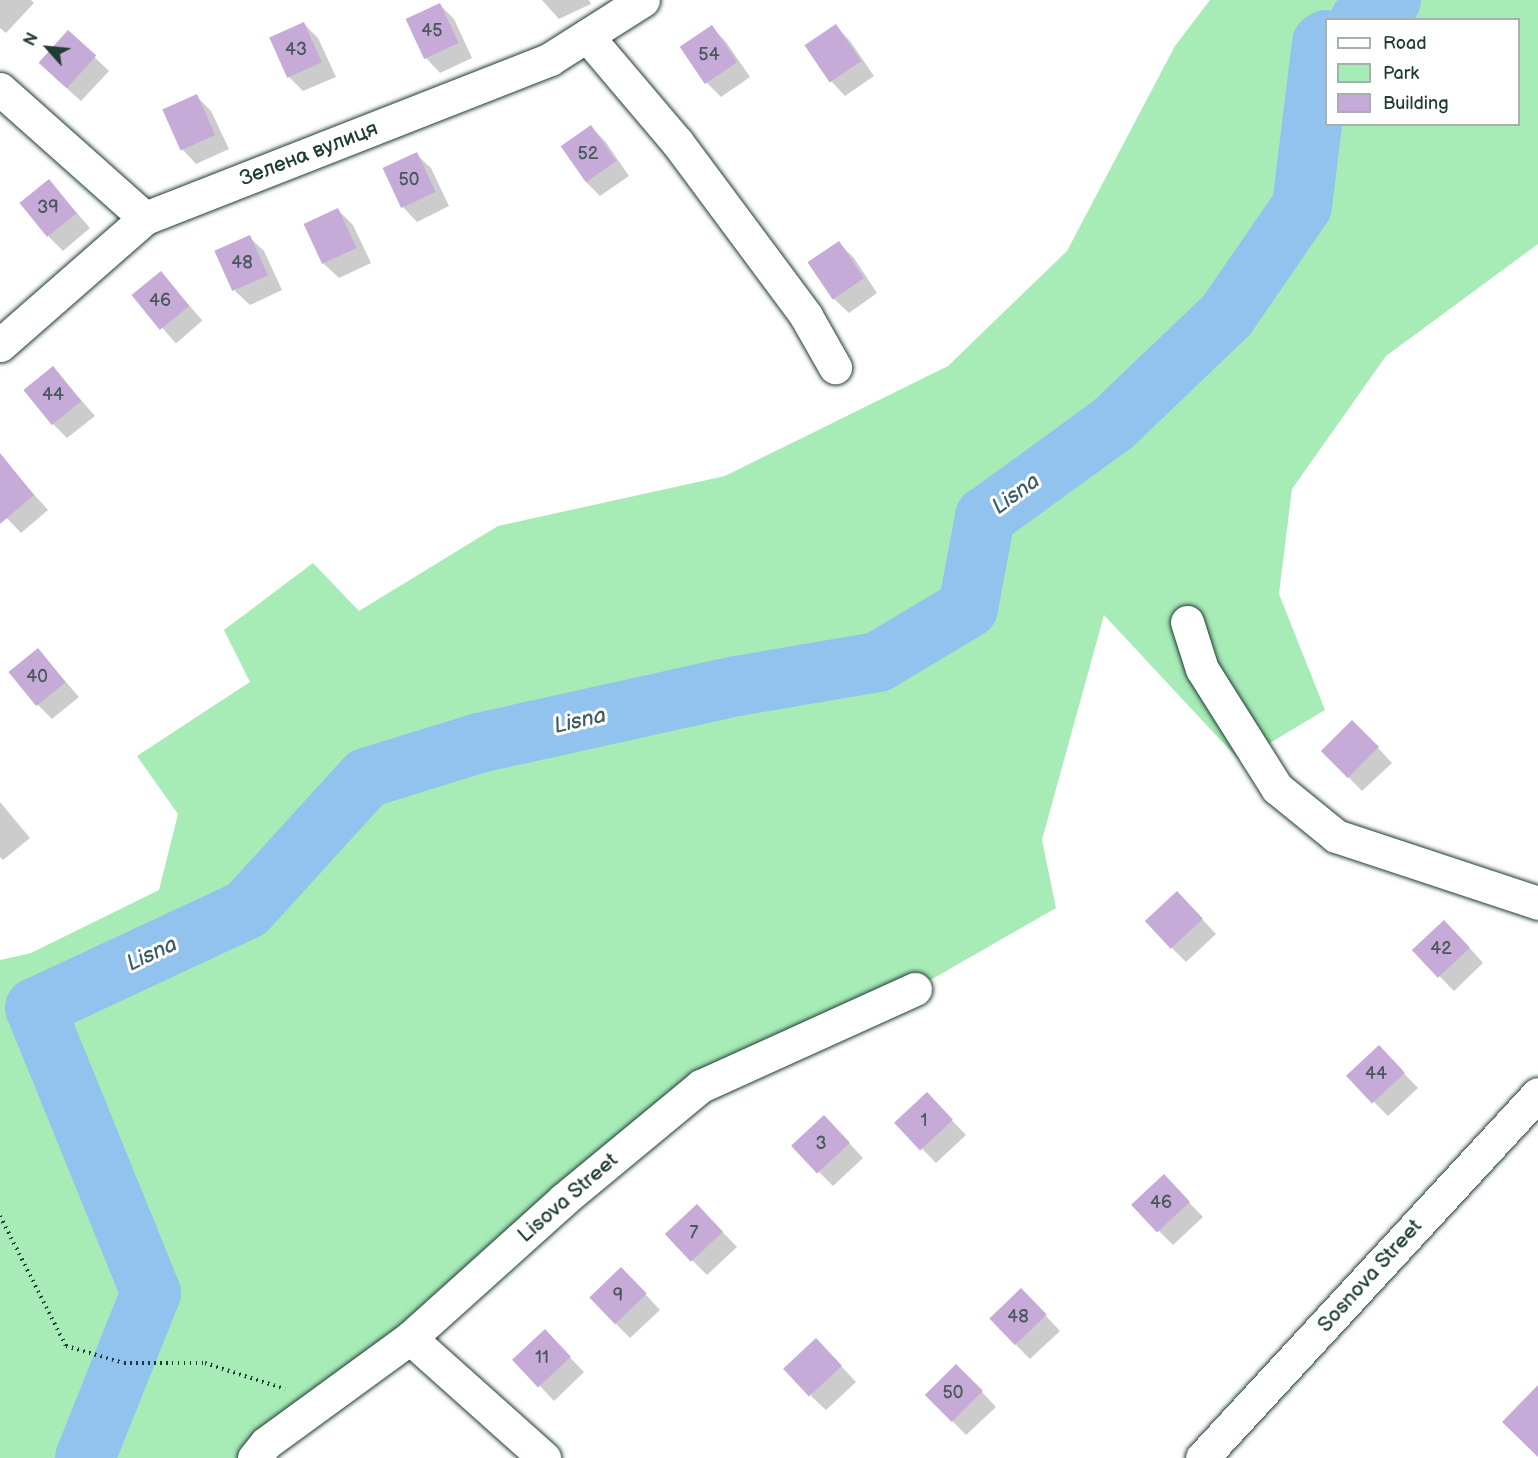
<!DOCTYPE html>
<html>
<head>
<meta charset="utf-8">
<style>
	body { margin:0 }
	#map { position:relative; width:1538px; height:1458px; overflow:hidden; background:#fff; font-family:"Balsamiq Sans",sans-serif }
	div>[style] { position:absolute }
	[style*='--x'] { left:calc(var(--x)*1px); top:calc(var(--y)*1px); width:calc(var(--w)*1px); rotate:calc(var(--a)*1deg) }
	.green>* { inset:0; background:#a7ebb7 }
	.shadow>* { inset:0; background:#0003; transform-origin:0 0 }
	.river>* { height:60px; margin:-30px; padding:0 30px; transform-origin:30px; border-radius:30px; background:#91c3ee }
	.building>* { inset:0; background:#c6abd8; transform-origin:0 0 }
	.path>* { height:4px; margin-top:-2px; transform-origin:0; background:repeating-linear-gradient(90deg,#1f3d34 0 1.5px,transparent 0 6px) }
	.roads { filter:drop-shadow(0 0 2px #1f3d34) drop-shadow(0 0 2px #1f3d34) }
	.minor>* { height:33px; margin:-16.5px; padding:0 16.5px; transform-origin:16.5px; border-radius:16.5px; background:#fff }
	span { translate:-50% -50%; white-space:nowrap; text-align:center; line-height:1.15; -webkit-text-stroke:6px #fff; paint-order:stroke }
	.number-label { font-size:18px; color:#49585d }
	.number-label span { -webkit-text-stroke-width:0 }
	.street-label { font-size:21px; color:#1f3d34 }
	.water-label { font-size:22px; color:#3c5e62; font-style:italic }
	.legend { position:absolute; left:1325px; top:18px; width:195px; height:108px; box-sizing:border-box; background:#fff; border:2px solid #a5b1ae; margin:0; padding:8px 10px; list-style:none; font-size:18px; color:#1f3d34 }
	.legend li { display:flex; align-items:center; gap:12px; height:30px }
	.legend b { width:30px; border:2px solid #a5b1ae }
	.north { position:absolute; left:18px; top:18px; width:60px; height:60px; -webkit-text-stroke:4px #fff; paint-order:stroke; rotate:297deg; font-size:16px; font-weight:700; line-height:24px; text-align:center; color:#1f3d34 }
	.north::after { content:''; display:block; margin:auto; width:21px; height:27px; background:#1f3d34; clip-path:polygon(50% 0,100% 100%,50% 72%,0 100%) }
</style>
</head>
<body>
<div id="map">
	<div class="green">
		<i style="clip-path:polygon(evenodd,1210px 0,1538px 0,1538px 244px,1386px 356px,1292px 489px,1279px 594px,1325px 710px,1240px 761px,1104px 615px,1042px 840px,1056px 908px,915px 989px,701px 1086px,254px 1458px,0 1458px,0 960px,31px 953px,159px 890px,178px 814px,137px 756px,250px 682px,224px 630px,313px 563px,359px 611px,498px 526px,725px 476px,948px 366px,1067px 251px,1175px 46px,1210px 0,1326px 20px,1518px 20px,1518px 124px,1326px 124px,1326px 20px)"></i>
	</div>
	<div class="shadow">
		<i style="clip-path:polygon(0 0,31px 0,34px 3px,6px 33px,0 28px)"></i>
		<i style="clip-path:polygon(542px 0,589px 0,591px 4px,559px 19px)"></i>
		<i style="clip-path:polygon(440px 5px,454px 19px,472px 58px,440px 73px,426px 58px,408px 19px)"></i>
		<i style="clip-path:polygon(304px 24px,318px 38px,336px 77px,303px 91px,289px 77px)"></i>
		<i style="clip-path:polygon(836px 26px,850px 41px,874px 76px,845px 96px,831px 81px)"></i>
		<i style="clip-path:polygon(712px 27px,726px 42px,750px 77px,721px 97px,707px 83px)"></i>
		<i style="clip-path:polygon(68px 32px,109px 71px,81px 101px,54px 77px)"></i>
		<i style="clip-path:polygon(196px 96px,211px 111px,229px 149px,196px 164px,182px 149px)"></i>
		<i style="clip-path:polygon(591px 127px,605px 141px,629px 176px,600px 196px,586px 182px)"></i>
		<i style="clip-path:polygon(416px 154px,431px 168px,449px 206px,417px 222px,403px 207px)"></i>
		<i style="clip-path:polygon(49px 181px,90px 228px,63px 251px,49px 237px)"></i>
		<i style="clip-path:polygon(338px 210px,353px 225px,371px 263px,339px 278px,324px 264px)"></i>
		<i style="clip-path:polygon(249px 237px,264px 251px,282px 290px,250px 305px,235px 291px)"></i>
		<i style="clip-path:polygon(839px 243px,854px 258px,877px 293px,849px 313px,834px 299px)"></i>
		<i style="left:161px;top:273px;width:63px;height:35px;rotate:49deg"></i>
		<i style="clip-path:polygon(53px 368px,95px 416px,67px 438px,53px 424px)"></i>
		<i style="clip-path:polygon(6px 463px,48px 510px,21px 533px,0 511px,0 468px)"></i>
		<i style="clip-path:polygon(38px 650px,79px 697px,52px 719px,38px 705px)"></i>
		<i style="clip-path:polygon(1367px 736px,1392px 763px,1362px 791px,1322px 750px)"></i>
		<i style="clip-path:polygon(0 802px,30px 838px,3px 860px,0 857px)"></i>
		<i style="clip-path:polygon(1191px 907px,1216px 934px,1186px 962px,1172px 948px)"></i>
		<i style="clip-path:polygon(1459px 936px,1483px 963px,1454px 991px,1414px 950px)"></i>
		<i style="clip-path:polygon(1393px 1062px,1418px 1088px,1388px 1116px,1374px 1102px)"></i>
		<i style="clip-path:polygon(941px 1109px,966px 1135px,936px 1163px,897px 1123px)"></i>
		<i style="clip-path:polygon(838px 1131px,863px 1158px,833px 1186px,819px 1172px)"></i>
		<i style="clip-path:polygon(1178px 1191px,1203px 1217px,1173px 1245px,1159px 1231px)"></i>
		<i style="clip-path:polygon(712px 1221px,737px 1247px,707px 1275px,667px 1235px)"></i>
		<i style="clip-path:polygon(635px 1283px,660px 1310px,630px 1338px,616px 1324px)"></i>
		<i style="clip-path:polygon(1035px 1304px,1060px 1331px,1030px 1359px,1016px 1345px)"></i>
		<i style="clip-path:polygon(559px 1346px,584px 1372px,554px 1401px,540px 1386px)"></i>
		<i style="clip-path:polygon(831px 1355px,856px 1382px,826px 1410px,811px 1396px)"></i>
		<i style="clip-path:polygon(971px 1380px,996px 1407px,966px 1435px,926px 1394px)"></i>
	</div>
	<div class="river">
		<i style="--x:1360;--y:20;--w:37;--a:-33"></i>
		<i style="--x:85;--y:1458;--w:178;--a:-68.2"></i>
		<i style="--x:151;--y:1293;--w:308;--a:-112.1"></i>
		<i style="--x:35;--y:1008;--w:234;--a:-25"></i>
		<i style="--x:247;--y:909;--w:177;--a:-47.7"></i>
		<i style="--x:366;--y:778;--w:118;--a:-17.2"></i>
		<i style="--x:479;--y:743;--w:264;--a:-12.5"></i>
		<i style="--x:737;--y:686;--w:143;--a:-9.7"></i>
		<i style="--x:878;--y:662;--w:105;--a:-31"></i>
		<i style="--x:968;--y:608;--w:93;--a:-79.4"></i>
		<i style="--x:985;--y:517;--w:158;--a:-36"></i>
		<i style="--x:1113;--y:424;--w:158;--a:-43.7"></i>
		<i style="--x:1227;--y:315;--w:132;--a:-55.5"></i>
		<i style="--x:1302;--y:206;--w:164;--a:-83"></i>
		<i style="--x:1322;--y:43;--w:5;--a:-37"></i>
	</div>
	<div class="building">
		<i style="left:440px;top:3px;width:44px;height:38px;rotate:65deg"></i>
		<i style="left:304px;top:22px;width:44px;height:38px;rotate:66deg"></i>
		<i style="left:836px;top:24px;width:45px;height:38px;rotate:56deg"></i>
		<i style="left:712px;top:25px;width:45px;height:39px;rotate:56deg"></i>
		<i style="left:68px;top:30px;width:38px;height:44px;rotate:42deg"></i>
		<i style="left:197px;top:94px;width:45px;height:38px;rotate:66deg"></i>
		<i style="left:591px;top:125px;width:44px;height:37px;rotate:55deg"></i>
		<i style="left:417px;top:152px;width:44px;height:38px;rotate:65deg"></i>
		<i style="left:49px;top:179px;width:44px;height:38px;rotate:51deg"></i>
		<i style="left:338px;top:208px;width:44px;height:38px;rotate:65deg"></i>
		<i style="left:250px;top:235px;width:44px;height:39px;rotate:66deg"></i>
		<i style="left:839px;top:241px;width:45px;height:38px;rotate:56deg"></i>
		<i style="left:161px;top:271px;width:45px;height:38px;rotate:51deg"></i>
		<i style="left:53px;top:366px;width:45px;height:38px;rotate:51deg"></i>
		<i style="clip-path:polygon(0 453px,34px 495px,0 524px)"></i>
		<i style="left:38px;top:648px;width:44px;height:38px;rotate:51deg"></i>
		<i style="left:1352px;top:720px;width:38px;height:44px;rotate:45deg"></i>
		<i style="left:1177px;top:891px;width:38px;height:44px;rotate:47deg"></i>
		<i style="left:1444px;top:920px;width:38px;height:44px;rotate:47deg"></i>
		<i style="left:1379px;top:1045px;width:38px;height:45px;rotate:47deg"></i>
		<i style="left:927px;top:1092px;width:38px;height:45px;rotate:47deg"></i>
		<i style="left:824px;top:1115px;width:38px;height:45px;rotate:47deg"></i>
		<i style="left:1164px;top:1174px;width:38px;height:45px;rotate:47deg"></i>
		<i style="left:697px;top:1204px;width:38px;height:44px;rotate:47deg"></i>
		<i style="left:621px;top:1267px;width:37px;height:44px;rotate:46deg"></i>
		<i style="left:1021px;top:1288px;width:37px;height:44px;rotate:46deg"></i>
		<i style="left:545px;top:1329px;width:38px;height:45px;rotate:47deg"></i>
		<i style="left:816px;top:1338px;width:38px;height:45px;rotate:47deg"></i>
		<i style="left:956px;top:1364px;width:38px;height:44px;rotate:45deg"></i>
		<i style="clip-path:polygon(1538px 1385px,1538px 1457px,1502px 1422px)"></i>
	</div>
	<div class="path">
		<i style="--x:0;--y:1216;--w:146;--a:63.1"></i>
		<i style="--x:66;--y:1346;--w:60;--a:16.3"></i>
		<i style="--x:124;--y:1363;--w:81;--a:0"></i>
		<i style="--x:205;--y:1363;--w:84;--a:18"></i>
	</div>
	<div class="roads">
		<div class="minor">
			<i style="--x:587;--y:36;--w:139;--a:49.7"></i>
			<i style="--x:677;--y:142;--w:217;--a:53.4"></i>
			<i style="--x:806;--y:316;--w:59;--a:60.4"></i>
			<i style="--x:0;--y:89;--w:194;--a:41.7"></i>
			<i style="--x:0;--y:345;--w:193;--a:-41.2"></i>
			<i style="--x:145;--y:218;--w:435;--a:-21.4"></i>
			<i style="--x:550;--y:59;--w:110;--a:-32.4"></i>
			<i style="--x:1187;--y:622;--w:49;--a:72.3"></i>
			<i style="--x:1202;--y:669;--w:141;--a:57.8"></i>
			<i style="--x:1277;--y:788;--w:76;--a:39.1"></i>
			<i style="--x:1336;--y:836;--w:213;--a:18.3"></i>
			<i style="--x:410;--y:1338;--w:180;--a:41.8"></i>
			<i style="--x:254;--y:1458;--w:19;--a:-51"></i>
			<i style="--x:266;--y:1443;--w:178;--a:-36.1"></i>
			<i style="--x:410;--y:1338;--w:206;--a:-42"></i>
			<i style="--x:563;--y:1200;--w:179;--a:-39.6"></i>
			<i style="--x:701;--y:1086;--w:235;--a:-24.4"></i>
			<i style="--x:1202;--y:1458;--w:495;--a:-47.3"></i>
		</div>
	</div>
	<div class="number-label">
		<span style="left:432px;top:31px">45</span>
		<span style="left:296px;top:50px">43</span>
		<span style="left:709px;top:55px">54</span>
		<span style="left:588px;top:154px">52</span>
		<span style="left:409px;top:180px">50</span>
		<span style="left:48px;top:208px">39</span>
		<span style="left:242px;top:263px">48</span>
		<span style="left:160px;top:301px">46</span>
		<span style="left:53px;top:395px">44</span>
		<span style="left:37px;top:677px">40</span>
		<span style="left:1441px;top:949px">42</span>
		<span style="left:1376px;top:1074px">44</span>
		<span style="left:924px;top:1121px">1</span>
		<span style="left:821px;top:1144px">3</span>
		<span style="left:1161px;top:1203px">46</span>
		<span style="left:694px;top:1233px">7</span>
		<span style="left:618px;top:1296px">9</span>
		<span style="left:1018px;top:1317px">48</span>
		<span style="left:542px;top:1358px">11</span>
		<span style="left:953px;top:1393px">50</span>
	</div>
	<div class="street-label">
		<span style="left:309px;top:154px;rotate:-21deg">Зелена вулиця</span>
		<span style="left:568px;top:1198px;rotate:-41deg">Lisova Street</span>
		<span style="left:1370px;top:1276px;rotate:-48deg">Sosnova Street</span>
	</div>
	<div class="water-label">
		<span style="left:1016px;top:494px;rotate:-36deg">Lisna</span>
		<span style="left:580px;top:721px;rotate:-13deg">Lisna</span>
		<span style="left:152px;top:954px;rotate:-25deg">Lisna</span>
	</div>
	<ul class="legend">
	<li><b style="height:8px;background:#fff"></b>Road</li>
	<li><b style="height:16px;background:#a7ebb7"></b>Park</li>
	<li><b style="height:16px;background:#c6abd8"></b>Building</li>
	</ul>
	<div class="north">N</div>
</div>
</body>
</html>
